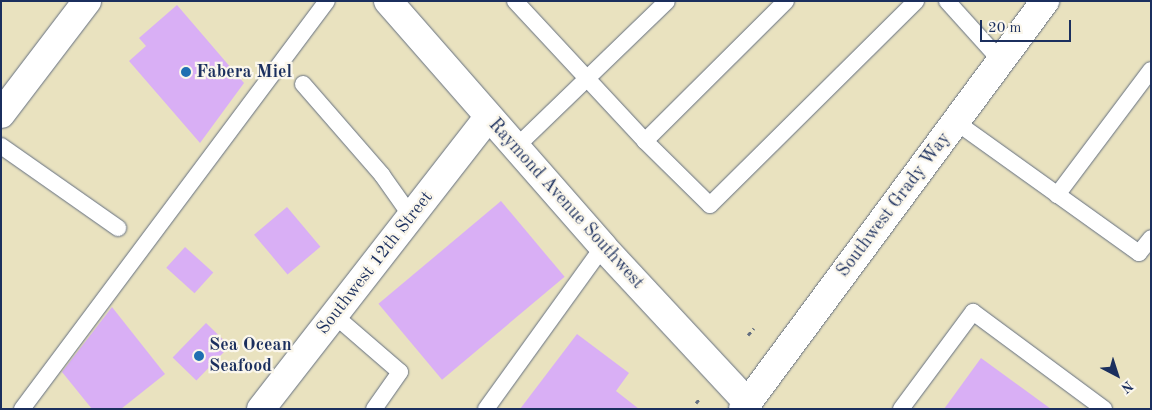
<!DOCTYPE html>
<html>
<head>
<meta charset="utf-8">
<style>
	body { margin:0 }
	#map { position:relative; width:1152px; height:410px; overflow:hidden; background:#e9e2bf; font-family:"Old Standard TT",serif }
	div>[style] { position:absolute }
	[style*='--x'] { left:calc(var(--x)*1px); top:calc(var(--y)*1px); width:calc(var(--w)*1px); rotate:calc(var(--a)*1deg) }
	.building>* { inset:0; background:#d9aff5; transform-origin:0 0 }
	.path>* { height:3px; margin-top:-1.5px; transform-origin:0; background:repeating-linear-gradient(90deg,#636e80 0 4px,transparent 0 8px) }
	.roads { filter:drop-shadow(0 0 1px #636e80) drop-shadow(0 0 1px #636e80) }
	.service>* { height:16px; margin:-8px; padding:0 8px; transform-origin:8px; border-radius:8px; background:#fff }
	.minor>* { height:28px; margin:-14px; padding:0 14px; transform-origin:14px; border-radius:14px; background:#fff }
	.secondary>* { height:28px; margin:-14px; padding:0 14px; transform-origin:14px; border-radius:14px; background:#fff }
	.dots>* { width:14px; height:14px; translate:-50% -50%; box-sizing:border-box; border:2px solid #fbf7ec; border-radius:50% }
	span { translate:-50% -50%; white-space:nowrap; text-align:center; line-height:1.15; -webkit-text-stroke:4.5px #fbf7ec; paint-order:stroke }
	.poi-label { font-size:18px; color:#1b2f5e; font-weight:700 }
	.left { translate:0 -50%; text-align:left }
	.street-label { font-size:18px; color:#1b2f5e }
	.frame { position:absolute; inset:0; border:2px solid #1b2f5e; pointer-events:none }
	.north { position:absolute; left:1092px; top:350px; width:50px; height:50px; -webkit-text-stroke:4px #fbf7ec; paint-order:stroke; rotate:140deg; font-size:14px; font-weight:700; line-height:20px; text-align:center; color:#1b2f5e }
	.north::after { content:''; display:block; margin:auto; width:18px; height:22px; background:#1b2f5e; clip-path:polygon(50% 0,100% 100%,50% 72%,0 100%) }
	.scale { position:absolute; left:980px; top:20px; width:91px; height:22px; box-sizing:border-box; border:2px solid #1b2f5e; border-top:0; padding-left:6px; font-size:15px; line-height:18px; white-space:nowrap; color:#1b2f5e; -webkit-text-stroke:4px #fbf7ec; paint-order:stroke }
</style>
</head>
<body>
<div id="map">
	<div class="building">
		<i style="clip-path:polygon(177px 5px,244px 83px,200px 143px,129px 61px,146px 46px,139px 38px)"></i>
		<i style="left:501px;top:201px;width:99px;height:160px;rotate:50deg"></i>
		<i style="left:287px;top:207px;width:52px;height:43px;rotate:50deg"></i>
		<i style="left:185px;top:247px;width:38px;height:28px;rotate:42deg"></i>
		<i style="clip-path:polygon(112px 307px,165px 374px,121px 409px,92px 409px,62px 372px)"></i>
		<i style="left:206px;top:323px;width:33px;height:48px;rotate:44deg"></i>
		<i style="clip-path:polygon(577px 334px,629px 373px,616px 391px,639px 409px,520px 409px)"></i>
		<i style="clip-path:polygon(981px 358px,1051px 409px,944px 409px)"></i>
	</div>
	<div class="path">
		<i style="--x:748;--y:335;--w:9;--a:-49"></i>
		<i style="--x:696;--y:403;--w:6;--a:-51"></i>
	</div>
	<div class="roads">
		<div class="service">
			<i style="--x:515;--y:1;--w:191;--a:47.1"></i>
			<i style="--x:786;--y:1;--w:199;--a:135.2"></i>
			<i style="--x:645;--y:141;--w:91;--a:44.6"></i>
			<i style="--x:710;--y:205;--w:290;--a:-44.7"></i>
			<i style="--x:947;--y:1;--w:81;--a:48"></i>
			<i style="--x:303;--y:84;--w:121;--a:49"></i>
			<i style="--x:382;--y:175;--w:50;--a:54.7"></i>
			<i style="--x:956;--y:122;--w:225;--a:35.6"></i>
			<i style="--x:1139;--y:253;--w:19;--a:-51"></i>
			<i style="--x:1;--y:146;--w:143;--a:35"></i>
			<i style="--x:515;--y:148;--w:211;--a:-44"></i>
			<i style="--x:1057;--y:195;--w:156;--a:-53.1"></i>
			<i style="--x:334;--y:315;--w:87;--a:40.8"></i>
			<i style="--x:400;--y:372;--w:45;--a:125.1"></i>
			<i style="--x:22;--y:409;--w:509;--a:-53.22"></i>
			<i style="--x:486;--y:409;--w:200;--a:-54.2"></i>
			<i style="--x:901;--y:409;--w:121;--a:-53.4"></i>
			<i style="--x:973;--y:312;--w:163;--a:36.5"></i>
		</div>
		<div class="minor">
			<i style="--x:388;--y:1;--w:327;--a:48.8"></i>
			<i style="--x:603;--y:247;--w:213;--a:47.1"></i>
			<i style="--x:1;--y:114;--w:142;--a:-52.7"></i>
			<i style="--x:261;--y:409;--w:370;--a:-52.1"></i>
		</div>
		<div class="secondary">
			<i style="--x:743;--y:409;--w:508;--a:-53.49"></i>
		</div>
	</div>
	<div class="dots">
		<i style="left:186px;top:72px;background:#1f6fb2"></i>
		<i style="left:199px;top:356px;background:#1f6fb2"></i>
	</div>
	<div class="poi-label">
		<span class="left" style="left:196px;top:72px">Fabera Miel</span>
		<span class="left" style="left:209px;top:356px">Sea Ocean<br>Seafood</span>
	</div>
	<div class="street-label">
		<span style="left:566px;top:204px;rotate:48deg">Raymond Avenue Southwest</span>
		<span style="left:894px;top:205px;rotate:-53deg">Southwest Grady Way</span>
		<span style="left:375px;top:263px;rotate:-52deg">Southwest 12th Street</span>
	</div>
	<div class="frame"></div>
	<div class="north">N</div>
	<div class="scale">20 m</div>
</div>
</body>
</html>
